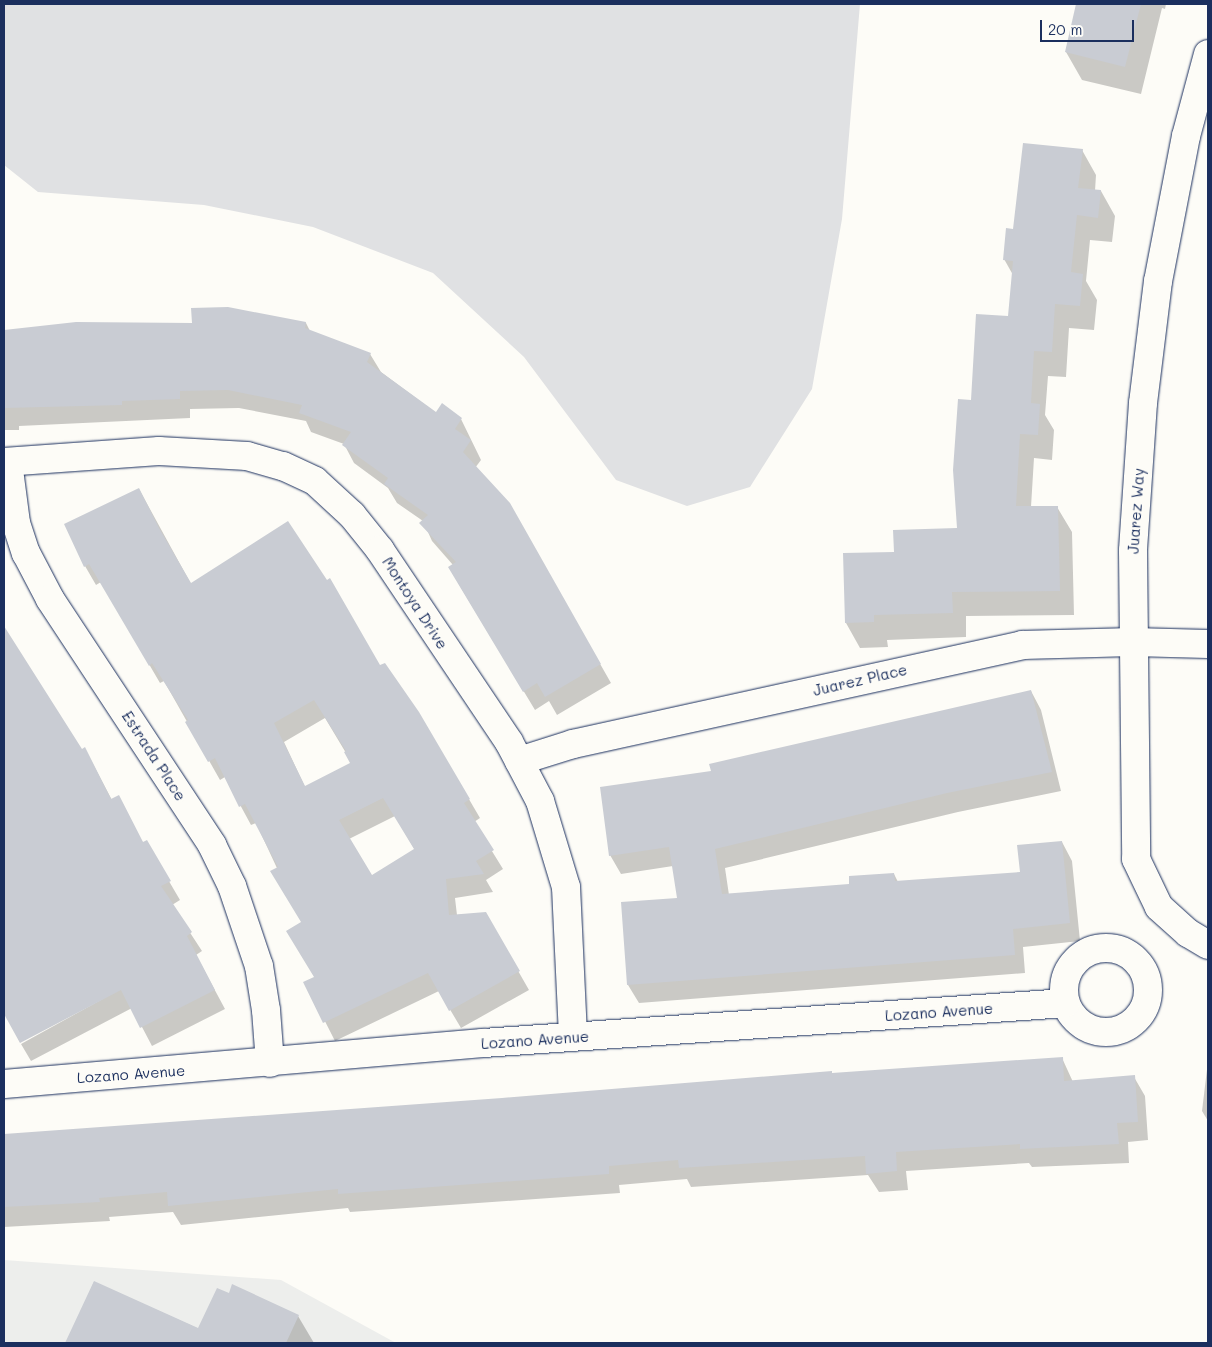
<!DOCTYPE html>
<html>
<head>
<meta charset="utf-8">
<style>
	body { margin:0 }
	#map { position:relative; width:1212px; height:1347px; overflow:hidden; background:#fdfcf7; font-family:Mali,sans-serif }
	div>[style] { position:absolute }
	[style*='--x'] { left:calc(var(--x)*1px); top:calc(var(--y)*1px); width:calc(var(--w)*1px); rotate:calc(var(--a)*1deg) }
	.built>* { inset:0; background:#edeeec }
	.green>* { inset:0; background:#e0e1e3 }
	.shadow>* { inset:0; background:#0003 }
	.building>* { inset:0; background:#c9ccd3 }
	.roads { filter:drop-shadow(0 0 1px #1b2f5e) drop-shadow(0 0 1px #1b2f5e) }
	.minor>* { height:28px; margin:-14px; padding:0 14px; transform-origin:14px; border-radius:14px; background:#fdfcf7 }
	.minor>.ring { margin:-14px; padding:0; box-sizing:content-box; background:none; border:28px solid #fdfcf7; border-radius:50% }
	span { translate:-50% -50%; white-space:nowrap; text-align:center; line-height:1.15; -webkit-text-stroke:4.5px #fdfcf7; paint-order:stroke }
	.street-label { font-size:15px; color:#1b2f5e }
	.frame { position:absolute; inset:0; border:5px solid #1b2f5e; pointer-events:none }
	.scale { position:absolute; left:1040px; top:20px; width:94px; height:22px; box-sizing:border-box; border:2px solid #1b2f5e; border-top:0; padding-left:6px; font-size:15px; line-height:18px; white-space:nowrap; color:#1b2f5e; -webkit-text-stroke:4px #fdfcf7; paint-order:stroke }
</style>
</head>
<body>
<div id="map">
	<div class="built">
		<i style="clip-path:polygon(4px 1260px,281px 1280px,396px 1343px,4px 1343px)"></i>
	</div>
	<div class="green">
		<i style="clip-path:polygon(4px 4px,860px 4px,842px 219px,812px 389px,750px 487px,687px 506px,616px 480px,524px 357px,433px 273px,313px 227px,204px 205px,38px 192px,4px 165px)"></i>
	</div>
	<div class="shadow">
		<i style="clip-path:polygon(1078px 4px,1166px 4px,1165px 9px,1162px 8px,1141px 94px,1082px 80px,1066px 52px)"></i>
		<i style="clip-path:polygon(1082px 150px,1096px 175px,1095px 191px,1101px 191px,1115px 216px,1112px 242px,1090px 240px,1086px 281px,1097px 300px,1094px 330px,1069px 328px,1066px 377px,1048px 376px,1045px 415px,1054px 430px,1052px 460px,1034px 458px,1031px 507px,1057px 507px,1072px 532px,1074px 615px,966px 616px,966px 637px,887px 640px,888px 647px,860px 648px,846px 623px,895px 553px,958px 529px,973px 401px,1009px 317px,1013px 275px,1004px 259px,1014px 230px)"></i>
		<i style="clip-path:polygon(306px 323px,310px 331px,370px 354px,381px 372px,436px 413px,461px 419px,481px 460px,475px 468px,509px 504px,611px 683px,557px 715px,549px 701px,535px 710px,460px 586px,453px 565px,432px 541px,423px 521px,397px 503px,388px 488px,354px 463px,344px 444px,311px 432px,306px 421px,239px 408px,190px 409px,190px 418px,19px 426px,19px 430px,4px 430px,4px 331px,76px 324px)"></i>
		<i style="clip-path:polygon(evenodd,139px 489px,191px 584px,380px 667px,418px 712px,480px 818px,474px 822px,503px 869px,486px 880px,493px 892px,455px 898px,457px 915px,485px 913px,529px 990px,461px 1028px,439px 991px,335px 1041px,305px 982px,315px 978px,302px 922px,256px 823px,251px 825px,225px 777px,220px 780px,164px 681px,160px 683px,101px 582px,96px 585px,85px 566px,139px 489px,325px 718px,352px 763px,305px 787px,284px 742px,325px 718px,139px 489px,395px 816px,415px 850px,372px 877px,349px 839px,395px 816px)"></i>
		<i style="clip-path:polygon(1208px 536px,1208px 571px,1207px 569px)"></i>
		<i style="clip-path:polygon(4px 637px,81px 751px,85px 749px,112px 800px,144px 844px,146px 842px,180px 900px,172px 905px,202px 951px,196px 955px,225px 1009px,152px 1046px,132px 1008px,31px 1061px,21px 1044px,126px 986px,20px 1042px,4px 1011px,4px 1002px,12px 997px,4px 981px)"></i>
		<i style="clip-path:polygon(1031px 691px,1041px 710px,1061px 791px,958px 812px,725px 868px,729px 895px,851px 886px,894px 874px,898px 882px,1021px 873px,1062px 842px,1072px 861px,1080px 941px,1023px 947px,1025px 973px,639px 1003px,628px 985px,678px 899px,673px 866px,621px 874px,610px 855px,712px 772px)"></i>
		<i style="clip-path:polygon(1062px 1058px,1073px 1082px,1134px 1077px,1145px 1096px,1148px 1140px,1128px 1142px,1129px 1163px,1032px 1167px,1029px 1163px,906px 1171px,908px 1190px,879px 1192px,868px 1175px,691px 1187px,687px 1179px,619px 1185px,620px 1193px,350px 1212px,348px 1208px,181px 1225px,173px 1212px,109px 1217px,110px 1221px,4px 1227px,4px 1136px)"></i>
		<i style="clip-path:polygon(1208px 1061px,1208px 1121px,1202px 1111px)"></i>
		<i style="clip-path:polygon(94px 1282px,199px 1329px,298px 1316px,314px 1343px,67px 1343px)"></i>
	</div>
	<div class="building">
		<i style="clip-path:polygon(1076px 4px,1141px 4px,1125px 67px,1065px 52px)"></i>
		<i style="clip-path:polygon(1023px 143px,1083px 149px,1078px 188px,1101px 190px,1098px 218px,1077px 215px,1071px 272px,1083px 274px,1080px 306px,1055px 304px,1052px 352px,1034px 351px,1031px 403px,1040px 404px,1038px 435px,1020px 434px,1016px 506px,1058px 506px,1060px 591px,952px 592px,953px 613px,874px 615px,874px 622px,845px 623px,843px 553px,894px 552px,893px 530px,957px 528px,953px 470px,958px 399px,971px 400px,976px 314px,1008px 316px,1013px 261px,1003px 260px,1006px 228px,1013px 229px)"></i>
		<i style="clip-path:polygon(228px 307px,306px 322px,305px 328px,371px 353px,367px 362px,436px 412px,442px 403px,462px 418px,455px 429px,471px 440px,463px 452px,510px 503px,601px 664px,545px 697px,537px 683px,523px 692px,448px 567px,456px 562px,419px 523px,428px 515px,384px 484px,388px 478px,342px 445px,351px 432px,299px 413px,302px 405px,228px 390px,180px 391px,180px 399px,122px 401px,122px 405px,4px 408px,4px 330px,76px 322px,192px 323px,191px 308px)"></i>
		<i style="clip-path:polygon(evenodd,139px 488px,159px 528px,191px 583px,288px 521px,327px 580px,330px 578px,380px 665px,385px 663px,419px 712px,470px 799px,464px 803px,494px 850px,476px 861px,484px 874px,446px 879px,449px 915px,486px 912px,520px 971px,449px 1011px,428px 973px,323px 1023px,303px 982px,314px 977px,286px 931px,301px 922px,270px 871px,278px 867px,245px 804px,239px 807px,215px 758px,208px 762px,185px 722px,188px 720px,152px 663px,149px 666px,89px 564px,84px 567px,64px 524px,139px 488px,314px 700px,346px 751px,344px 752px,350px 763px,305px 786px,274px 723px,314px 700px,139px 488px,383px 798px,414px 849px,372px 875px,339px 820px,383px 798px)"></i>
		<i style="clip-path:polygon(4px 626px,82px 749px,85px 747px,111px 799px,119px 795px,143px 842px,147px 840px,171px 881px,161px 886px,192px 932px,187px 936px,215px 990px,140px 1028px,121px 990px,20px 1043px,4px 1014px)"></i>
		<i style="clip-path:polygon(1031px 690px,1052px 772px,947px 793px,715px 849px,722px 894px,849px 884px,849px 876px,894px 873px,895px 881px,1020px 872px,1017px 845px,1062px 841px,1070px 923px,1013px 929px,1015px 955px,627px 985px,621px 902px,677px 898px,669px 847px,609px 856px,600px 787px,711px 771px,709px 764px)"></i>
		<i style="clip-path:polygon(1063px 1057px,1064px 1081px,1135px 1075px,1138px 1122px,1117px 1123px,1119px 1144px,1020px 1149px,1020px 1144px,896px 1152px,897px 1171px,866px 1174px,865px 1156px,679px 1168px,678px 1160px,609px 1166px,609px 1174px,338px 1194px,338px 1189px,168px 1206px,167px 1192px,99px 1198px,100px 1202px,4px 1207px,4px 1134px,502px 1098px,832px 1071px,832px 1073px)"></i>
		<i style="clip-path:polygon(94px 1281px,198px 1328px,217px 1288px,229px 1293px,232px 1284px,299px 1315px,286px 1343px,65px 1343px)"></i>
	</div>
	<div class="roads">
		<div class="minor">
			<i style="--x:1208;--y:54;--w:85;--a:105"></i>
			<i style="--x:1186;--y:136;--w:148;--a:100.9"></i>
			<i style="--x:1158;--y:281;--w:123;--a:97"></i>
			<i style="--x:1143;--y:403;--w:148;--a:93.9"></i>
			<i style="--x:1133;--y:551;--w:308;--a:89.4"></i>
			<i style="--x:1136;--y:859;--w:53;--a:64.4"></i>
			<i style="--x:1159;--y:907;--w:39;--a:42"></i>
			<i style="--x:1188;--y:933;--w:23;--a:31"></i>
			<i style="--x:4;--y:462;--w:155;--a:-4.1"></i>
			<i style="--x:159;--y:451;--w:88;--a:3.3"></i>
			<i style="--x:247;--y:456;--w:37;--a:16"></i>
			<i style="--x:283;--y:466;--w:35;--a:25"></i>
			<i style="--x:315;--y:481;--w:50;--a:42.6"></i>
			<i style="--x:352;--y:515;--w:45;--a:51.3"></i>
			<i style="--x:380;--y:550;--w:231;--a:56.1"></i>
			<i style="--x:509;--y:742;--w:67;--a:62.3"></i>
			<i style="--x:540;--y:801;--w:90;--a:73.2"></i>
			<i style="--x:566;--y:887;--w:150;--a:87.3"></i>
			<i style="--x:8;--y:462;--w:62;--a:82.5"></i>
			<i style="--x:16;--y:523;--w:32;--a:72"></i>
			<i style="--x:26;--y:553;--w:52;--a:62.4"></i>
			<i style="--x:50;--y:599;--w:295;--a:56.6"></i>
			<i style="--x:212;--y:845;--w:46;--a:64"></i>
			<i style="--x:232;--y:886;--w:84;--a:71.4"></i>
			<i style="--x:259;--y:966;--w:45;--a:81"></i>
			<i style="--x:266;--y:1010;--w:53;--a:85.7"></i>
			<i style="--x:519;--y:761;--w:57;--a:-17.5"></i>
			<i style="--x:573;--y:744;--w:460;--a:-12.4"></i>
			<i style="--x:1022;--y:645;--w:111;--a:-1.5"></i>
			<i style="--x:1133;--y:642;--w:75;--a:1.5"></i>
			<i class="ring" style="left:1064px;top:948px;width:56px;height:56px"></i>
			<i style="--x:4;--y:1084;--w:481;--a:-4.9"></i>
			<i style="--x:483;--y:1043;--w:584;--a:-3.92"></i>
		</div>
	</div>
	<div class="street-label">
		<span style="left:1136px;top:511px;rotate:-86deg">Juarez Way</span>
		<span style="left:415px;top:603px;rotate:57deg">Montoya Drive</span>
		<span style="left:860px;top:680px;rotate:-13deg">Juarez Place</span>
		<span style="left:154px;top:756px;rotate:57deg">Estrada Place</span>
		<span style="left:939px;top:1012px;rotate:-4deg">Lozano Avenue</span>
		<span style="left:535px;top:1040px;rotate:-4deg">Lozano Avenue</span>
		<span style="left:131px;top:1074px;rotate:-4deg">Lozano Avenue</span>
	</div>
	<div class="frame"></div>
	<div class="scale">20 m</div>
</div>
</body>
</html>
